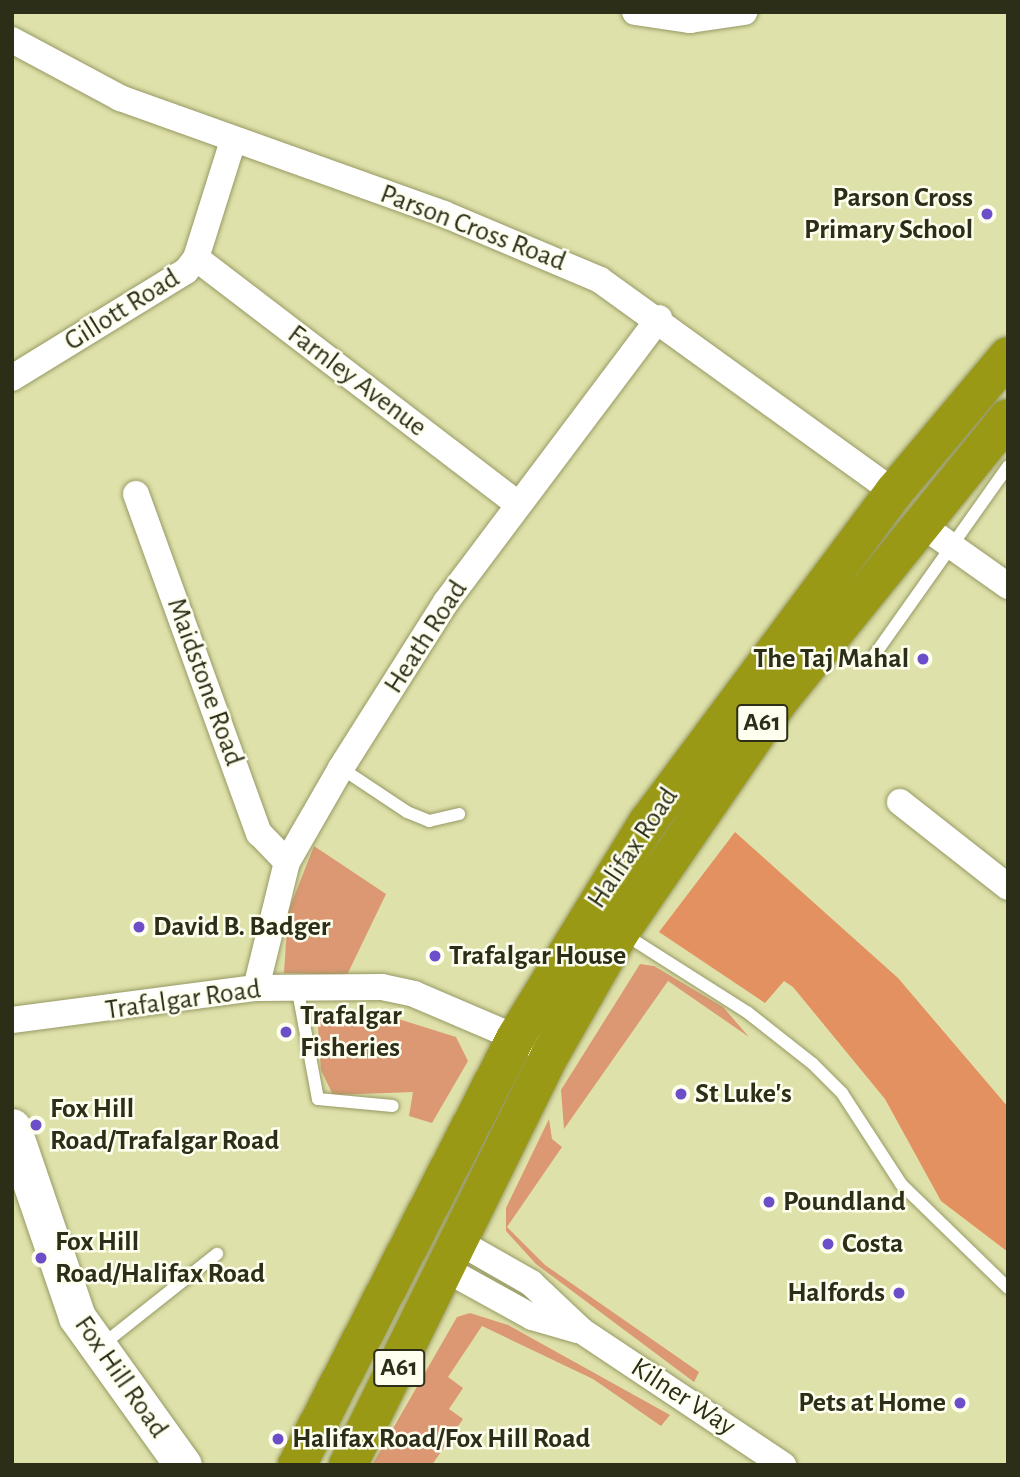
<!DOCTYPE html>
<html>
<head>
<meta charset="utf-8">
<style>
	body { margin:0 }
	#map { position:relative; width:1020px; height:1477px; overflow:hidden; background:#dfe1aa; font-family:"Alegreya Sans",sans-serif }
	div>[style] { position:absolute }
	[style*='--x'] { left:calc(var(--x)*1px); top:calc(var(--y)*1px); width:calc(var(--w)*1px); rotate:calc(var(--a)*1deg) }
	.green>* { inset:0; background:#db9873 }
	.forest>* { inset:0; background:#e49161 }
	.roads { filter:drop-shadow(0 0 2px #979964) drop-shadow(0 0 2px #979964) }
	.lane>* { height:12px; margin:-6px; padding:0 6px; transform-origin:6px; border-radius:6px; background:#fff }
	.street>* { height:26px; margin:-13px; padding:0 13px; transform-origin:13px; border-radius:13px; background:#fff }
	.secondary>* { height:37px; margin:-18.5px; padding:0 18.5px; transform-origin:18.5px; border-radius:18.5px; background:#fff }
	.highway>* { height:38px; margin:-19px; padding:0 19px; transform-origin:19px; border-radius:19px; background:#999916 }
	.dots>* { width:19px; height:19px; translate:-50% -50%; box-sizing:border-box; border:4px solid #feffef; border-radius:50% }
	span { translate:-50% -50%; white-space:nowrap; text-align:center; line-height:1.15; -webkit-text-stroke:5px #feffef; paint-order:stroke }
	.shield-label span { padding:2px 5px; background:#feffef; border:2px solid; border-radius:5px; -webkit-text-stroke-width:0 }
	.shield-label { font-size:26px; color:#2d2e18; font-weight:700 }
	.poi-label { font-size:28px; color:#2d2e18; font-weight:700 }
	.right { translate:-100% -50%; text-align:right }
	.left { translate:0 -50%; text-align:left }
	.street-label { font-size:28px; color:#2d2e18 }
	.frame { position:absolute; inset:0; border:14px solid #2d2e18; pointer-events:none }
</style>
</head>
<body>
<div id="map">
	<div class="green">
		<i style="clip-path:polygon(314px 846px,386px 894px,347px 975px,284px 973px,288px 912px)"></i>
		<i style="clip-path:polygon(640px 964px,654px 966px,723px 1007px,749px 1037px,668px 981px,564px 1129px,561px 1090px)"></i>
		<i style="clip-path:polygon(317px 1013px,392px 1017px,456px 1037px,468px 1061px,432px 1123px,409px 1116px,413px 1092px,333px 1095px,321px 1070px)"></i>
		<i style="clip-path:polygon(549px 1119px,552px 1139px,562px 1147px,507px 1227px,545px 1265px,699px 1372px,694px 1382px,536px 1264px,506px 1231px,506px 1208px)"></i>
		<i style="clip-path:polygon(470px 1313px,508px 1325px,670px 1415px,661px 1426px,593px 1379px,482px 1326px,448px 1377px,463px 1388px,449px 1409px,463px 1419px,432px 1465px,372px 1465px,457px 1317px)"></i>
	</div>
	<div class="forest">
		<i style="clip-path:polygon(735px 832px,898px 978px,1008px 1107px,1008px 1252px,941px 1201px,885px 1099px,793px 987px,784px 981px,765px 1003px,659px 932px)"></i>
	</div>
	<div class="roads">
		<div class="lane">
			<i style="--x:873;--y:657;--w:234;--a:-54.7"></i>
			<i style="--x:341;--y:768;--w:79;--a:33.7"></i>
			<i style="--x:407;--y:812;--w:24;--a:22"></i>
			<i style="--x:429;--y:821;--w:31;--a:-13"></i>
			<i style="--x:624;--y:934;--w:146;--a:32.4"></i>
			<i style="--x:747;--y:1012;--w:84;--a:38.2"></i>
			<i style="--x:813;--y:1064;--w:41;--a:45"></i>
			<i style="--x:842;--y:1093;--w:108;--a:57"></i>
			<i style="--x:901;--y:1184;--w:149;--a:44.2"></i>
			<i style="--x:297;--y:986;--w:115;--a:79.5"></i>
			<i style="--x:318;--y:1099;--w:75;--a:5.3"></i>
			<i style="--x:102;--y:1345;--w:147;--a:-38.4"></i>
		</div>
		<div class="street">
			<i style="--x:635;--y:12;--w:56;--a:8.3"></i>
			<i style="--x:690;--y:20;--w:55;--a:-8.4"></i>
			<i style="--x:12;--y:40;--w:123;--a:28.2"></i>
			<i style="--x:120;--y:98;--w:344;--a:19.7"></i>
			<i style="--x:444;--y:214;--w:169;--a:22.9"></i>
			<i style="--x:600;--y:280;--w:362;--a:35.8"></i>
			<i style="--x:196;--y:258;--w:405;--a:37.4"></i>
			<i style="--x:12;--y:378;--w:204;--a:-31.6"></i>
			<i style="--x:186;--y:271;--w:16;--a:-52"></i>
			<i style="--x:196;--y:258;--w:123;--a:-72.5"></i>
			<i style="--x:136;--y:494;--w:361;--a:70.1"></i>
			<i style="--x:259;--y:833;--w:40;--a:46"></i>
			<i style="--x:919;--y:523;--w:109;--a:35.3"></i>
			<i style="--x:900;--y:802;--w:137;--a:38.2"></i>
			<i style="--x:256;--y:988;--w:130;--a:-76.2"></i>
			<i style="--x:287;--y:862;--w:108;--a:-60.1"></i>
			<i style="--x:341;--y:768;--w:196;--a:-57.7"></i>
			<i style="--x:446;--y:602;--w:355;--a:-53.1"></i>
			<i style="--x:12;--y:1020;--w:246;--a:-7.5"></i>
			<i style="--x:256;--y:988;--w:126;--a:-0.5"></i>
			<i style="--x:382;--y:987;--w:33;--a:12"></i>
			<i style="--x:414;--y:994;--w:125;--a:23.1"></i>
			<i style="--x:461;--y:1243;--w:81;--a:29.7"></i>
			<i style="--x:531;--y:1283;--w:70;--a:43.3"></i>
			<i style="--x:582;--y:1331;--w:242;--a:33.7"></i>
			<i style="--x:447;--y:1270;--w:97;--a:28.9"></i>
			<i style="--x:532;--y:1317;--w:47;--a:16.1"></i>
		</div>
		<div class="secondary">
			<i style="--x:12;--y:1127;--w:201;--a:71.1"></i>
			<i style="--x:77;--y:1317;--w:182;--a:54.4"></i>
		</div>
		<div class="highway">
			<i style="--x:297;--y:1465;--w:481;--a:-62.9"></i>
			<i style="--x:516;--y:1037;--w:252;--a:-58.5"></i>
			<i style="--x:648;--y:822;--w:412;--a:-53.3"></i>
			<i style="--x:894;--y:492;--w:177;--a:-50"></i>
			<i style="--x:348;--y:1465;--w:459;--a:-63.8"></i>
			<i style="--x:551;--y:1053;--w:139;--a:-60.3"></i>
			<i style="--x:620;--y:932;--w:279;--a:-55.5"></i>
			<i style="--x:778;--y:702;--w:365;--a:-51"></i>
		</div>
	</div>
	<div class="dots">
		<i style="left:987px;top:214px;background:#6c4fc8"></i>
		<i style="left:923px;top:659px;background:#6c4fc8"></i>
		<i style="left:139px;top:927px;background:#6c4fc8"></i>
		<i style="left:435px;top:956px;background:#6c4fc8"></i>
		<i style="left:286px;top:1032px;background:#6c4fc8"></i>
		<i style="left:681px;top:1094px;background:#6c4fc8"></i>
		<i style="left:36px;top:1125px;background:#6c4fc8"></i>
		<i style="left:769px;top:1202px;background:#6c4fc8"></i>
		<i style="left:828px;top:1244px;background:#6c4fc8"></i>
		<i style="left:41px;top:1258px;background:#6c4fc8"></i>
		<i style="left:899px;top:1293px;background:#6c4fc8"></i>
		<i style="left:960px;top:1403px;background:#6c4fc8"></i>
		<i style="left:278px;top:1439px;background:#6c4fc8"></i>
	</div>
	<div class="shield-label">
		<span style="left:762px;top:723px">A61</span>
		<span style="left:399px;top:1368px">A61</span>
	</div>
	<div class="poi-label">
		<span class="right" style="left:973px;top:214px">Parson Cross<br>Primary School</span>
		<span class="right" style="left:909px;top:659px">The Taj Mahal</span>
		<span class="left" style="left:153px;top:927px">David B. Badger</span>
		<span class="left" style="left:449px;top:956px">Trafalgar House</span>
		<span class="left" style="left:300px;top:1032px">Trafalgar<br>Fisheries</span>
		<span class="left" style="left:695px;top:1094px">St Luke's</span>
		<span class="left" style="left:50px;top:1125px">Fox Hill<br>Road/Trafalgar Road</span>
		<span class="left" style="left:783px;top:1202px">Poundland</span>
		<span class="left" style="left:55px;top:1258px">Fox Hill<br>Road/Halifax Road</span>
		<span class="left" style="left:842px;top:1244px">Costa</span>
		<span class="right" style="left:885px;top:1293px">Halfords</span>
		<span class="right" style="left:946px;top:1403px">Pets at Home</span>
		<span class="left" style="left:292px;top:1439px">Halifax Road/Fox Hill Road</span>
	</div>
	<div class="street-label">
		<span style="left:473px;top:228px;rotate:21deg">Parson Cross Road</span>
		<span style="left:122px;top:310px;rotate:-32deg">Gillott Road</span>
		<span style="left:357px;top:381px;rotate:37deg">Farnley Avenue</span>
		<span style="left:426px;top:637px;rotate:-57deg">Heath Road</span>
		<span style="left:205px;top:682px;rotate:70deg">Maidstone Road</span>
		<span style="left:633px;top:848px;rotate:-56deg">Halifax Road</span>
		<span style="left:183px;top:1000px;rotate:-8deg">Trafalgar Road</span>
		<span style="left:121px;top:1377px;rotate:55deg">Fox Hill Road</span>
		<span style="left:683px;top:1397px;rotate:33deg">Kilner Way</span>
	</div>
	<div class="frame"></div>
</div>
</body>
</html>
